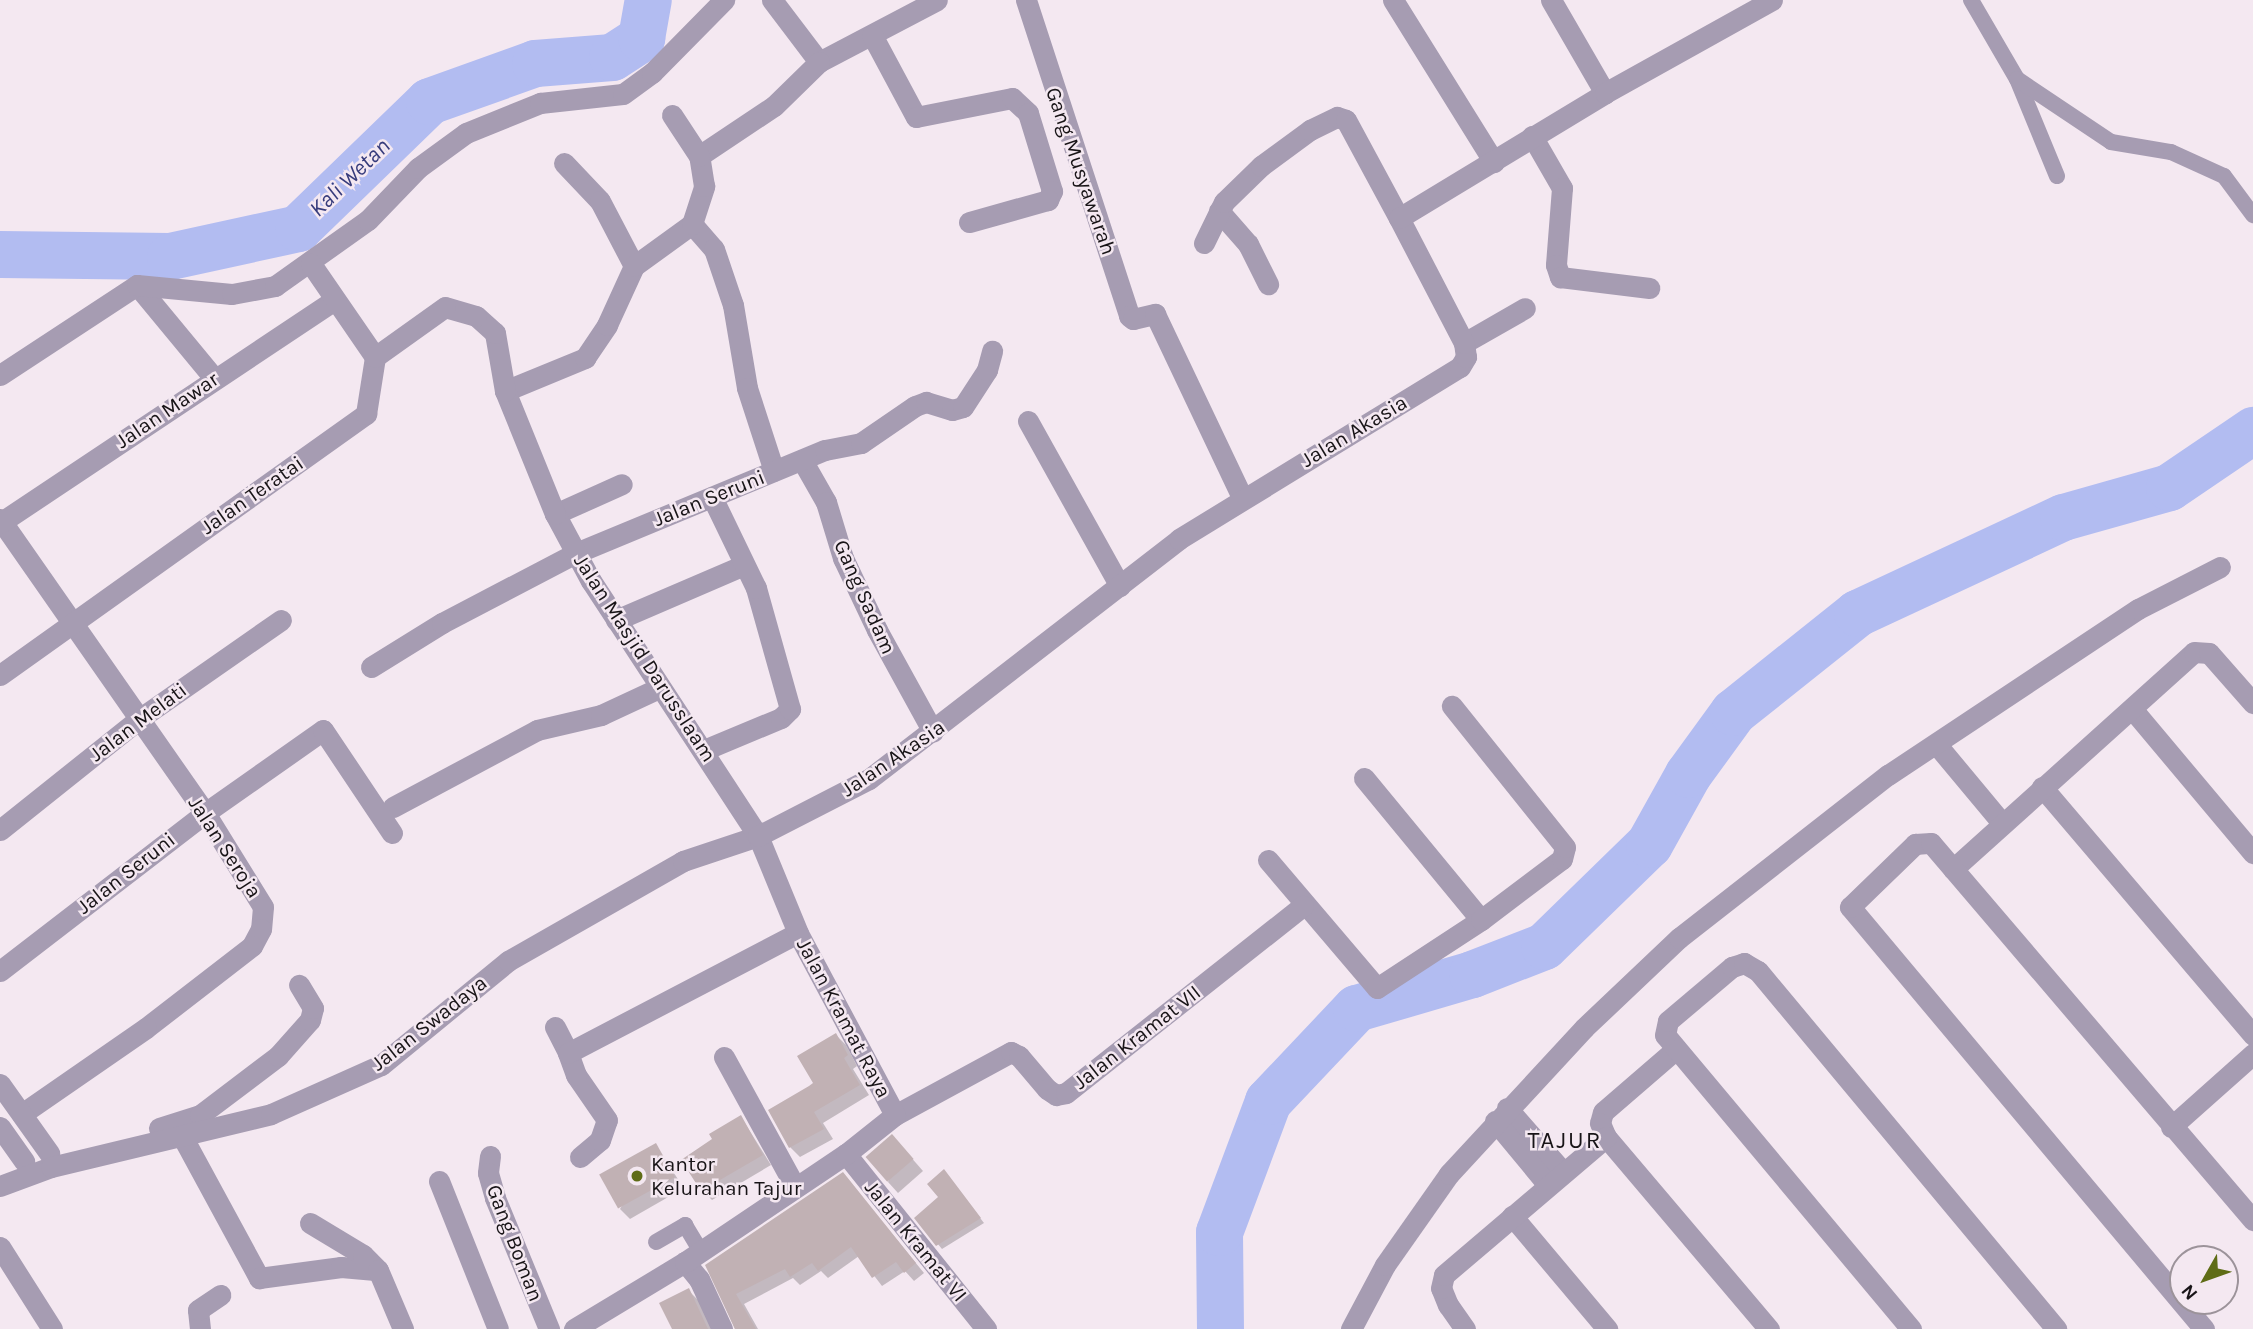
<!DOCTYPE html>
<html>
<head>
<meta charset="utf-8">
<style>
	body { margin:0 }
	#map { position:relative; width:2253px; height:1329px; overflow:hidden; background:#f4e8f1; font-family:Karla,sans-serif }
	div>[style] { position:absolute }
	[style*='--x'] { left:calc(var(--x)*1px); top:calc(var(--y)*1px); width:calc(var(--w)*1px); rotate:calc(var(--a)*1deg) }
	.shadow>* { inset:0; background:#0003 }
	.river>* { height:47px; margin:-23.5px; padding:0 23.5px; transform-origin:23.5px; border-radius:23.5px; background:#b2bcf1 }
	.building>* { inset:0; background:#c1b1b4; transform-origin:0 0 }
	.service>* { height:16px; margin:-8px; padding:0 8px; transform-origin:8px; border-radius:8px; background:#a69cb2 }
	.minor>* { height:21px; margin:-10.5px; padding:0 10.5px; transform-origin:10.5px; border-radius:10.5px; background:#a69cb2 }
	.tertiary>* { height:21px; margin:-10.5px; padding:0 10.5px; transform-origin:10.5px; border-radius:10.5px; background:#a69cb2 }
	.dots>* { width:19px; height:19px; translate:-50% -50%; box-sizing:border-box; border:4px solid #f4e8f1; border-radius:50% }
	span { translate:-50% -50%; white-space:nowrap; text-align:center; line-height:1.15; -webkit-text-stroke:5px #f4e8f1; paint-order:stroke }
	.street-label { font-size:21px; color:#181417 }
	.poi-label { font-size:21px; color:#181417 }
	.left { translate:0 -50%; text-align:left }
	.water-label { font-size:23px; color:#373c7c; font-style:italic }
	.quarter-label { font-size:24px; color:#181417; letter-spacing:2px }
	.north { position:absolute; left:2169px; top:1245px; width:70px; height:70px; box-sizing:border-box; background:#f4e8f1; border:2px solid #9c939a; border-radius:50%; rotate:230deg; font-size:19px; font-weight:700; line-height:28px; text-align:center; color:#181417 }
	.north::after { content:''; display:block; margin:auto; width:24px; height:32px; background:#5f6c16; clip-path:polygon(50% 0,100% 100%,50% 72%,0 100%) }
</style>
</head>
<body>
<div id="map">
	<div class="shadow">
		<i style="clip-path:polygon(836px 1035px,846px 1045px,857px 1066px,853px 1069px,869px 1095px,823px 1123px,833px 1139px,800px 1157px,790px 1147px)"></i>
		<i style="clip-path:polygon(741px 1117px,771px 1165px,712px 1200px,702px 1190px,714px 1140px)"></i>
		<i style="clip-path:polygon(655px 1145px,684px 1188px,630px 1219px,620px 1209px)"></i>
		<i style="clip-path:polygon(902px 1147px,923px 1171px,898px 1193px,888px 1182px)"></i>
		<i style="clip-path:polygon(843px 1174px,924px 1273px,914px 1281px,905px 1271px,882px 1286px,859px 1256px,828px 1278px,821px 1271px,800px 1285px,793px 1278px,744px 1304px,758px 1329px,735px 1329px,707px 1266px)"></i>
		<i style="clip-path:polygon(948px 1176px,984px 1223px,942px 1249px,916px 1218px,940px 1197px)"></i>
		<i style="clip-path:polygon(688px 1290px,699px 1301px,714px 1329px,674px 1329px)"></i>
	</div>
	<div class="river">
		<i style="--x:0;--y:254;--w:170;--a:0.7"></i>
		<i style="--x:170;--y:256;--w:131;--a:-12.3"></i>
		<i style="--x:298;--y:228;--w:182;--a:-44.1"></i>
		<i style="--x:429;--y:101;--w:113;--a:-19.7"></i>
		<i style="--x:535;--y:63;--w:77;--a:-4.5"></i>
		<i style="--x:612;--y:57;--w:35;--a:-33"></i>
		<i style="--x:641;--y:38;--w:39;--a:-80"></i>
		<i style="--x:1220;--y:1329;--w:97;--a:-90.6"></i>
		<i style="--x:1219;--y:1232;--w:140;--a:-69.5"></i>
		<i style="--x:1268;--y:1101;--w:128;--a:-46.6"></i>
		<i style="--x:1356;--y:1008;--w:121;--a:-16.3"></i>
		<i style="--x:1472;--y:974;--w:77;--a:-21.3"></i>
		<i style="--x:1544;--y:946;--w:146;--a:-44.2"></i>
		<i style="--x:1649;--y:844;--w:80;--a:-60.9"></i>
		<i style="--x:1688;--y:774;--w:77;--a:-54"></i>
		<i style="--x:1733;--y:712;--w:159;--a:-38.6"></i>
		<i style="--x:1857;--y:613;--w:227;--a:-25"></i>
		<i style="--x:2063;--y:517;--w:110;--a:-15.8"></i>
		<i style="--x:2169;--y:487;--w:102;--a:-34.2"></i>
	</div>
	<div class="building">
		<i style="clip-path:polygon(836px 1033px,848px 1055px,844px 1058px,860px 1085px,814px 1112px,824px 1129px,789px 1148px,768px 1110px,809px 1086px,813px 1083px,797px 1056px)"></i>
		<i style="clip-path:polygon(741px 1115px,763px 1155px,701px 1191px,681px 1160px,712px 1139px,709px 1134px)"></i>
		<i style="left:892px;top:1134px;width:33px;height:35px;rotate:49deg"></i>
		<i style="left:656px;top:1143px;width:39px;height:65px;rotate:61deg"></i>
		<i style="clip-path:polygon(944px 1169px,981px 1218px,936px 1246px,914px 1218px,938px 1197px,927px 1184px)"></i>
		<i style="clip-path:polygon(843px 1172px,916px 1263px,904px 1273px,896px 1262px,872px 1278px,851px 1247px,818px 1271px,812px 1263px,790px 1277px,785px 1269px,736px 1294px,756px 1329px,735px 1329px,705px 1265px)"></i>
		<i style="clip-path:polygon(689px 1288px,708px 1329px,672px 1329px,659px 1303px)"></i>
	</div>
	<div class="service">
		<i style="--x:1971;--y:0;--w:91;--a:59.8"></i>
		<i style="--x:2017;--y:79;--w:105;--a:67.6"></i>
		<i style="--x:2017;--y:79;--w:113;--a:33.8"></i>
		<i style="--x:2111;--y:142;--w:61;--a:9.5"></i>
		<i style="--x:2171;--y:152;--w:58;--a:24.4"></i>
		<i style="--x:2224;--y:176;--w:49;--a:53.4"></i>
		<i style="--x:656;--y:1242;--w:34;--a:-30"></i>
		<i style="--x:685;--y:1225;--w:29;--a:59"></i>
	</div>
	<div class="minor">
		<i style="--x:772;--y:0;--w:78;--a:52.8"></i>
		<i style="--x:819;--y:62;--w:133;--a:-27.7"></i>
		<i style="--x:1026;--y:0;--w:332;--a:71.9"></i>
		<i style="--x:1129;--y:316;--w:5;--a:37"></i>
		<i style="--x:1133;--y:319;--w:23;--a:-13"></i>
		<i style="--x:1155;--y:314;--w:203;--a:64.6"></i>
		<i style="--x:1393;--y:0;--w:191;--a:58.1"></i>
		<i style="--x:1551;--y:0;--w:108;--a:59.9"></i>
		<i style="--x:872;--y:35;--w:93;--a:61.8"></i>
		<i style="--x:916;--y:117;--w:98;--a:-11.2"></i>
		<i style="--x:1012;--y:98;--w:22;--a:43"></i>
		<i style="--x:1028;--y:113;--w:82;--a:72.9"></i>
		<i style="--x:1052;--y:191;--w:10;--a:114"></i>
		<i style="--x:1048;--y:200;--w:82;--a:164.4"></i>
		<i style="--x:1532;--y:136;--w:60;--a:60"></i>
		<i style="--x:1562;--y:188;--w:77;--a:94.5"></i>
		<i style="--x:1556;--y:265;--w:13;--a:72"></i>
		<i style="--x:1560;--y:277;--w:90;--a:7"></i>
		<i style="--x:699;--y:156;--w:90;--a:-33.7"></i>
		<i style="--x:774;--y:106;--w:63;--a:-44.4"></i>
		<i style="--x:564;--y:163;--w:52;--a:46.5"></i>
		<i style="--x:600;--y:201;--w:73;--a:62.4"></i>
		<i style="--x:1219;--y:211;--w:44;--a:48.7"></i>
		<i style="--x:1248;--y:244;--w:45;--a:63.4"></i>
		<i style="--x:692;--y:224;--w:33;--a:49"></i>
		<i style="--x:714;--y:249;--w:59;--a:71.3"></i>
		<i style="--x:733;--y:305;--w:84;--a:80.4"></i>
		<i style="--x:747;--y:388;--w:87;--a:72"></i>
		<i style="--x:1204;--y:243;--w:46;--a:-64"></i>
		<i style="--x:1224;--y:202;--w:52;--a:-44.2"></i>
		<i style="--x:1261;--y:166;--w:61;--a:-36.3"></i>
		<i style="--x:1310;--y:130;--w:30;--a:-26"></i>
		<i style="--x:1337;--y:117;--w:9;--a:18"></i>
		<i style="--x:1346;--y:120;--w:111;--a:61.6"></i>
		<i style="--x:137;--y:285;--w:121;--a:50.4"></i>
		<i style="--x:1464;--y:343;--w:70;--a:-29.8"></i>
		<i style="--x:0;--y:375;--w:164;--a:-33.3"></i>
		<i style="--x:137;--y:285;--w:95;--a:5.4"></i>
		<i style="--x:232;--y:294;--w:44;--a:-10.5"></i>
		<i style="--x:275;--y:286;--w:114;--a:-35.4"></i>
		<i style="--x:368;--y:220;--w:72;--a:-46.1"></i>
		<i style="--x:418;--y:168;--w:59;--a:-36.1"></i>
		<i style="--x:466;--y:133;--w:80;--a:-22.1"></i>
		<i style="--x:540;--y:103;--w:83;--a:-6.2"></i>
		<i style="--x:623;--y:94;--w:36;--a:-36"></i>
		<i style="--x:652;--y:73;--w:103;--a:-45.4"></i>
		<i style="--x:505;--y:391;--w:87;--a:-22.4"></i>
		<i style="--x:585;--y:358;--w:40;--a:-56"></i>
		<i style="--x:607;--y:325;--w:65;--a:-65.4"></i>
		<i style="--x:634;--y:266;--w:72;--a:-35.9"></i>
		<i style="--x:692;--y:224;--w:40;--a:-72"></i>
		<i style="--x:704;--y:186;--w:30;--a:-99"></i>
		<i style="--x:699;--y:156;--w:49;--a:-123.4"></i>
		<i style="--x:1028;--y:421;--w:189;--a:60.9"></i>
		<i style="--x:802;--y:460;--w:48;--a:60.3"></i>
		<i style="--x:826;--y:502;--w:59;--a:73.1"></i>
		<i style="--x:843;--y:558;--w:80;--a:64.7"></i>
		<i style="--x:877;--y:630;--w:116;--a:61.2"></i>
		<i style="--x:555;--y:514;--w:73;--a:-24.1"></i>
		<i style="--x:0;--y:519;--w:358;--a:55.1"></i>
		<i style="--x:205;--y:813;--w:110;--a:58.3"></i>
		<i style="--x:263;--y:907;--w:22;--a:95"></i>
		<i style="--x:261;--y:929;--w:19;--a:118"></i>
		<i style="--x:252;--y:946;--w:134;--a:142.3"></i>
		<i style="--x:146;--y:1028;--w:151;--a:145.3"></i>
		<i style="--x:0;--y:523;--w:402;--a:-33.7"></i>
		<i style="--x:616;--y:620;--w:139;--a:-23.3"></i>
		<i style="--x:371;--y:667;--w:84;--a:-31.8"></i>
		<i style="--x:442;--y:623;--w:151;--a:-27.6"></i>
		<i style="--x:576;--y:553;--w:269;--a:-22.5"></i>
		<i style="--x:825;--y:450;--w:37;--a:-11"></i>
		<i style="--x:861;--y:443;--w:65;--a:-34.4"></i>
		<i style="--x:915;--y:406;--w:12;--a:-20"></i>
		<i style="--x:926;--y:402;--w:27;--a:17"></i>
		<i style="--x:952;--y:410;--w:11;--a:-15"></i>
		<i style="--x:963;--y:407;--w:44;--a:-57"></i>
		<i style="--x:987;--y:370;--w:20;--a:-75"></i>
		<i style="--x:0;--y:675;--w:450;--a:-35.5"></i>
		<i style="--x:366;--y:414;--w:58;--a:-81"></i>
		<i style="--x:375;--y:357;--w:113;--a:-124.5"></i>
		<i style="--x:2133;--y:710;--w:187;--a:50"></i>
		<i style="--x:1937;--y:745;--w:102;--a:50.2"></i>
		<i style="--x:704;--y:750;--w:83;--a:-22.6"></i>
		<i style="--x:781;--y:718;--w:13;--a:-45"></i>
		<i style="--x:790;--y:709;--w:126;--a:-105.7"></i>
		<i style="--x:756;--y:588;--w:101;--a:-115.8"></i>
		<i style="--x:1364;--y:778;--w:184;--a:50.5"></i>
		<i style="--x:2042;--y:787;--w:326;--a:49.6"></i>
		<i style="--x:393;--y:807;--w:163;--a:-28.1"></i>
		<i style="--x:537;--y:730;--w:66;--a:-13.2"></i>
		<i style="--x:601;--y:715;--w:64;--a:-25"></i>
		<i style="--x:0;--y:830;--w:178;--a:-38.6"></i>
		<i style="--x:139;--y:719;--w:173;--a:-34.9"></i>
		<i style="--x:1268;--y:860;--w:168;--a:49.6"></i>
		<i style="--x:1377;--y:988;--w:124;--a:-33.2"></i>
		<i style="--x:1481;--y:920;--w:101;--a:-37"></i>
		<i style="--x:1562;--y:859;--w:12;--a:-76"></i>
		<i style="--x:1565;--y:847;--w:181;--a:-128.7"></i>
		<i style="--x:1953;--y:869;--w:324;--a:-42"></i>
		<i style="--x:2194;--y:652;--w:15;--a:4"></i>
		<i style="--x:2209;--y:653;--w:67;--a:48.7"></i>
		<i style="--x:0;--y:971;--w:259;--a:-37.6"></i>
		<i style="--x:205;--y:813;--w:144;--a:-35.1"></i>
		<i style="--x:323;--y:730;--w:124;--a:56.2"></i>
		<i style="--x:555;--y:1027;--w:29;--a:63"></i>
		<i style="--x:1676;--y:1049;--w:96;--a:139.2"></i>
		<i style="--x:1603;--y:1112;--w:11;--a:105"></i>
		<i style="--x:1600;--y:1123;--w:15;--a:67"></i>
		<i style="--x:1606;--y:1137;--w:252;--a:49.7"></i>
		<i style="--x:724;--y:1057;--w:146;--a:61.3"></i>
		<i style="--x:0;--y:1084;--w:85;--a:54.6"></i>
		<i style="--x:1507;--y:1108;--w:85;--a:48.8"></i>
		<i style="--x:895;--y:1115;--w:132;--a:-28.5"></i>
		<i style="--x:1011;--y:1052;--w:9;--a:27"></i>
		<i style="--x:1019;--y:1056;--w:43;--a:49.7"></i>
		<i style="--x:1047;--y:1089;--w:11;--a:34"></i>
		<i style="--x:1056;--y:1095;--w:10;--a:-11"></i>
		<i style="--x:1066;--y:1093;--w:302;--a:-38.3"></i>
		<i style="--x:1495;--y:1121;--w:83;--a:50.4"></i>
		<i style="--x:0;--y:1127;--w:42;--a:54.8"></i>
		<i style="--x:2171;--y:1127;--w:110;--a:-41.7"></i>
		<i style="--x:159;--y:1128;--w:43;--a:-17.6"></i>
		<i style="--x:200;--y:1115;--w:98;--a:-37.1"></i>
		<i style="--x:278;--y:1056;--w:48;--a:-48.4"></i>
		<i style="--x:310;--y:1020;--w:12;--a:-76"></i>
		<i style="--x:313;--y:1008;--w:27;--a:-121"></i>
		<i style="--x:182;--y:1136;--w:162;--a:61.5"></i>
		<i style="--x:259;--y:1278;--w:83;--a:-7.6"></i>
		<i style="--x:341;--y:1267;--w:37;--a:5"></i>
		<i style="--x:846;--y:1154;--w:224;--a:51.3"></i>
		<i style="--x:490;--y:1156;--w:17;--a:97"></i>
		<i style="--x:488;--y:1173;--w:26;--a:74"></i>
		<i style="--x:495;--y:1198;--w:142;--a:67.6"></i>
		<i style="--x:580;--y:1157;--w:26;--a:-40"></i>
		<i style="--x:600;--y:1140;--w:21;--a:-71"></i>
		<i style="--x:607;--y:1120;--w:55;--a:-124.6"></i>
		<i style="--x:576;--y:1075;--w:23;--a:-110"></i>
		<i style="--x:568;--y:1053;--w:259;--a:-27.6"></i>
		<i style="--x:439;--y:1181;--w:159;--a:68.3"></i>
		<i style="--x:0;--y:1186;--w:54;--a:-20.4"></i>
		<i style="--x:51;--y:1167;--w:226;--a:-13.5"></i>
		<i style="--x:271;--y:1114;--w:120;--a:-24"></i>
		<i style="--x:381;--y:1065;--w:164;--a:-39.3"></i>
		<i style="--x:508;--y:961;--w:202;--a:-29.7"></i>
		<i style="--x:683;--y:861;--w:79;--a:-18.4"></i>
		<i style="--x:758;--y:836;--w:305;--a:-123.2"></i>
		<i style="--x:591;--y:581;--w:76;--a:-118.2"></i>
		<i style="--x:555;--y:514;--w:133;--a:-112.1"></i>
		<i style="--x:505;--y:391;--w:59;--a:-99.8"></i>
		<i style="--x:495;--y:333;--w:25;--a:-138"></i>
		<i style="--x:476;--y:316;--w:32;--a:-164"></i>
		<i style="--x:445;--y:307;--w:86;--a:144.5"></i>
		<i style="--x:1512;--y:1216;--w:148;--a:49.9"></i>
		<i style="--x:310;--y:1223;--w:62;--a:31.1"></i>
		<i style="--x:363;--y:1255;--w:21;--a:45"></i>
		<i style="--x:378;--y:1270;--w:64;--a:67"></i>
		<i style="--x:0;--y:1247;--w:97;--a:57.6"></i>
		<i style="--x:685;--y:1262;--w:22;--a:51"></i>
		<i style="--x:699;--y:1279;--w:55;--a:65.3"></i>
		<i style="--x:200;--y:1329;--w:19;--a:-96"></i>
		<i style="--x:198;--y:1310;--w:27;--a:-34"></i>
		<i style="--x:1351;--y:1329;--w:72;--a:-62"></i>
		<i style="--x:1385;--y:1265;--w:111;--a:-54.9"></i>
		<i style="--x:1449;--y:1174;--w:199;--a:-47.2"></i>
		<i style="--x:1584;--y:1028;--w:131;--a:-43.5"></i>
		<i style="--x:1679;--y:938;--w:265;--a:-38"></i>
		<i style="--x:1888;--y:775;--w:300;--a:-33.6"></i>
		<i style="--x:2138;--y:609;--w:92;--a:-27.1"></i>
		<i style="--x:1465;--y:1329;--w:29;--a:-125"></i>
		<i style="--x:1448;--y:1305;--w:18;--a:-112"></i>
		<i style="--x:1441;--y:1288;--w:13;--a:-77"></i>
		<i style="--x:1444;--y:1275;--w:213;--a:-40.4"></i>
		<i style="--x:1911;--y:1329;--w:383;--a:-129.9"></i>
		<i style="--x:1665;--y:1035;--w:14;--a:-78"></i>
		<i style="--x:1668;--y:1021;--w:84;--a:-40.2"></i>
		<i style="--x:1732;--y:967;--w:13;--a:-18"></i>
		<i style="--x:1744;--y:963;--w:16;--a:30"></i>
		<i style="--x:1758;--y:971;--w:466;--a:50.2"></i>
		<i style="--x:2204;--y:1329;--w:551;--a:-129.99"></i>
		<i style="--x:1850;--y:907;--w:91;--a:-44.1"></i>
		<i style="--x:1915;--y:844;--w:16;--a:-4"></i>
		<i style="--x:1931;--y:843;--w:496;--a:49.5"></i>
	</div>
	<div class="tertiary">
		<i style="--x:574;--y:1329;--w:130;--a:-31.1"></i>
		<i style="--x:685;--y:1262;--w:194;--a:-33.9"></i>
		<i style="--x:846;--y:1154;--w:63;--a:-38.5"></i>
		<i style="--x:895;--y:1115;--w:206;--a:-118.1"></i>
		<i style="--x:798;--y:933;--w:105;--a:-112.4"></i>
		<i style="--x:758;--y:836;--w:125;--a:-27.2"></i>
		<i style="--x:869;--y:779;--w:392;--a:-37.7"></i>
		<i style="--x:1179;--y:539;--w:329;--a:-31.5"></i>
		<i style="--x:1460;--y:367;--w:12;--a:-59"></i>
		<i style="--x:1466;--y:357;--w:14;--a:-98"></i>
		<i style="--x:1464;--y:343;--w:141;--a:-117.5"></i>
		<i style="--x:1399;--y:218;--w:241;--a:-31.2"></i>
		<i style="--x:1605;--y:93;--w:191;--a:-29.1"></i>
	</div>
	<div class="dots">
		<i style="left:637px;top:1176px;background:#5f6c16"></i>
	</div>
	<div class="street-label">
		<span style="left:1081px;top:171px;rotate:71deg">Gang Musyawarah</span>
		<span style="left:167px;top:410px;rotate:-34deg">Jalan Mawar</span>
		<span style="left:1354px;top:431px;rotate:-31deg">Jalan Akasia</span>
		<span style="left:252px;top:495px;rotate:-35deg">Jalan Teratai</span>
		<span style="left:709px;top:498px;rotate:-22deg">Jalan Seruni</span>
		<span style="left:865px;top:597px;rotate:66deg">Gang Sadam</span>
		<span style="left:645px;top:658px;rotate:57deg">Jalan Masjid Darusslaam</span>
		<span style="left:138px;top:722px;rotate:-37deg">Jalan Melati</span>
		<span style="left:893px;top:758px;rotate:-34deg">Jalan Akasia</span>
		<span style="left:225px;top:847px;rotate:57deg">Jalan Seroja</span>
		<span style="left:126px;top:873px;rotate:-38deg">Jalan Seruni</span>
		<span style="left:844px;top:1018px;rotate:62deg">Jalan Kramat Raya</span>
		<span style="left:429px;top:1023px;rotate:-38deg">Jalan Swadaya</span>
		<span style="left:1137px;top:1037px;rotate:-38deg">Jalan Kramat VII</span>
		<span style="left:916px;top:1241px;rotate:51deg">Jalan Kramat VI</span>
		<span style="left:515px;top:1243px;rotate:69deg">Gang Boman</span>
	</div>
	<div class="poi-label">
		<span class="left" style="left:651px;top:1176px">Kantor<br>Kelurahan Tajur</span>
	</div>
	<div class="water-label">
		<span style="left:350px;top:178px;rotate:-44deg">Kali Wetan</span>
	</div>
	<div class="quarter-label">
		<span style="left:1565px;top:1141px">TAJUR</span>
	</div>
	<div class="north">N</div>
</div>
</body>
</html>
